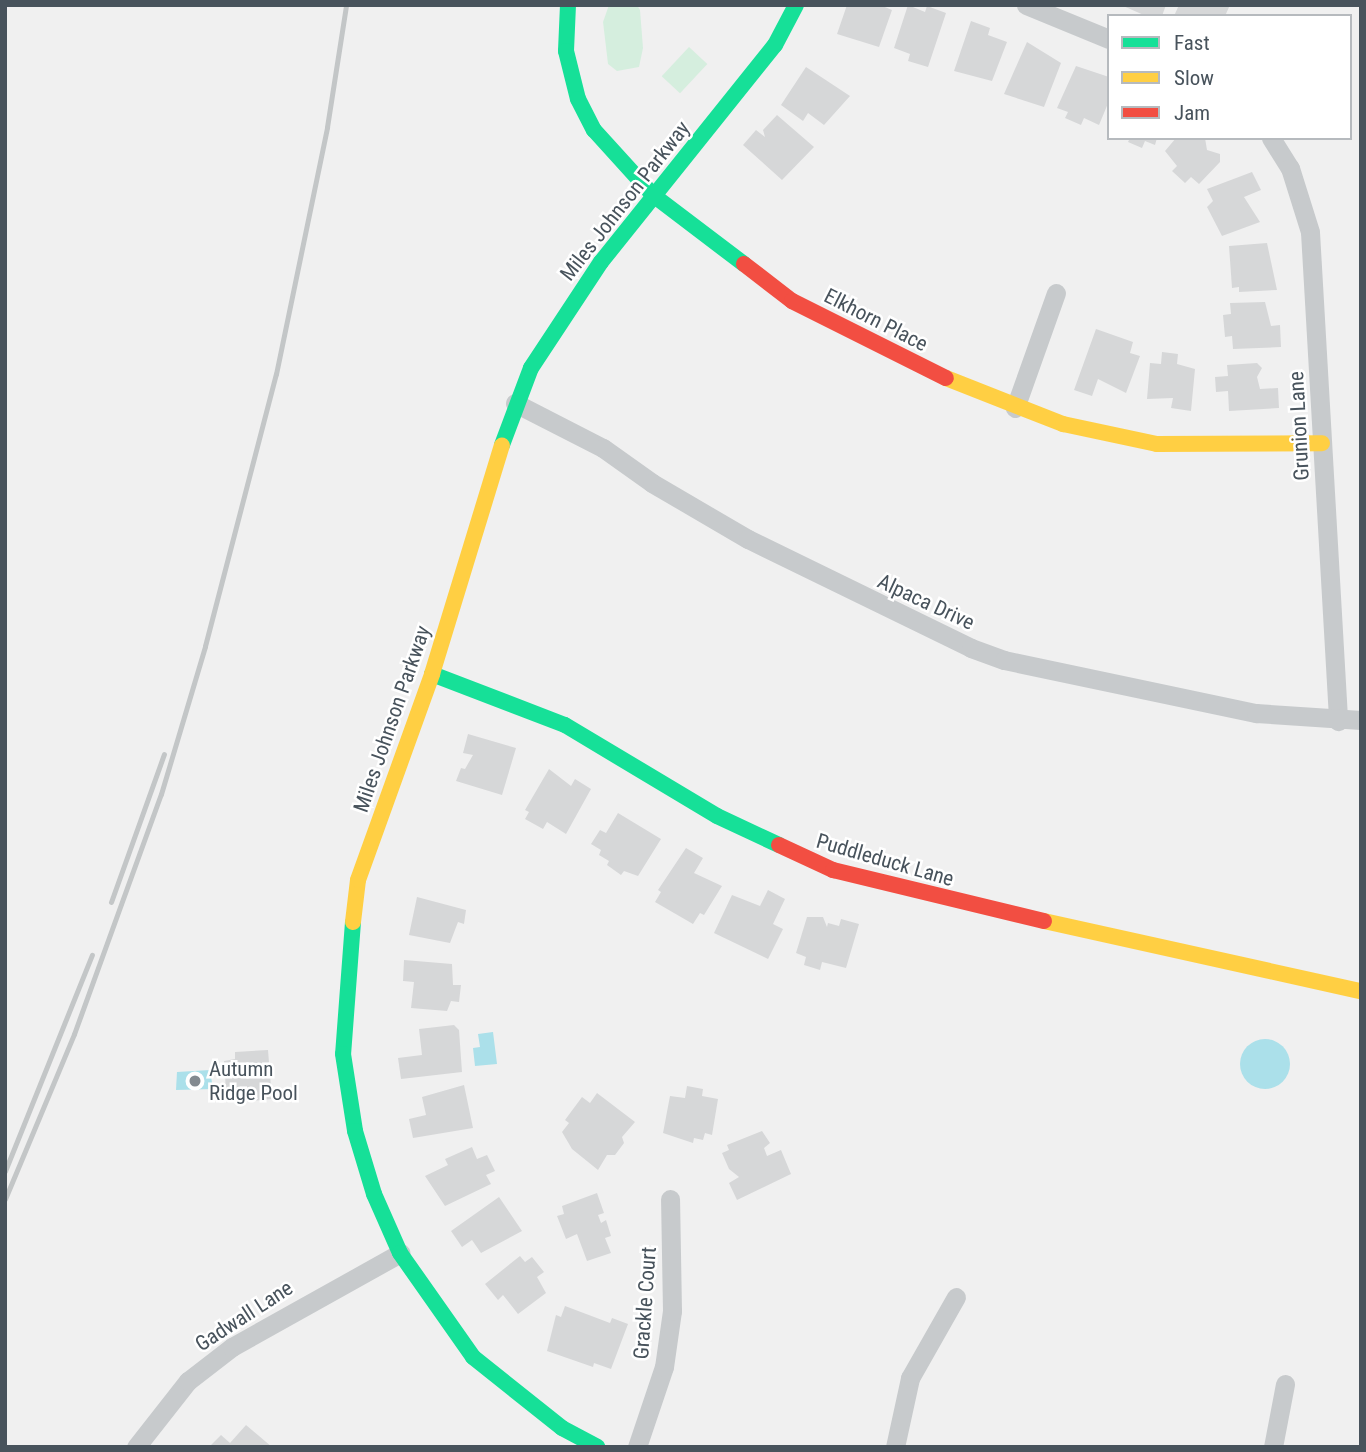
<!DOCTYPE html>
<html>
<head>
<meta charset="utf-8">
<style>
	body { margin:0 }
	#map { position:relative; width:1366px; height:1452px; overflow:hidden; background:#f0f0f0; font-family:"Roboto Condensed",sans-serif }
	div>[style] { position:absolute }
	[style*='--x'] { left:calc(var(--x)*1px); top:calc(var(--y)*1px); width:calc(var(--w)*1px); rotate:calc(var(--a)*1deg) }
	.green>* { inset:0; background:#d5eede; transform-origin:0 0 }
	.water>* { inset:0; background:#abe0ea }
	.round { border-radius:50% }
	.building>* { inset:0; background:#d6d7d8 }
	.street>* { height:19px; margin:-9.5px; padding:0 9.5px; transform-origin:9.5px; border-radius:9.5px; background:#c7cacc }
	.fast>* { height:16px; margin:-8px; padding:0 8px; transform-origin:8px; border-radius:8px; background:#16e098 }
	.slow>* { height:16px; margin:-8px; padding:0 8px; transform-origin:8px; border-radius:8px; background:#ffcf43 }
	.jam>* { height:16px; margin:-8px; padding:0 8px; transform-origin:8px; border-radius:8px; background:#f24e42 }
	.rail>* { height:5px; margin:-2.5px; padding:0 2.5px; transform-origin:2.5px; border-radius:2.5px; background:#c3c6c7 }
	.dots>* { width:19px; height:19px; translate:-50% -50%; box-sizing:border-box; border:4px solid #fff; border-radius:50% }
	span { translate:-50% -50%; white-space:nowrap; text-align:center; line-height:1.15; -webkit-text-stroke:5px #fff; paint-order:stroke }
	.street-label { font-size:21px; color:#48535c }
	.poi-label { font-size:21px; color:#48535c }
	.left { translate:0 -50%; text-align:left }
	.frame { position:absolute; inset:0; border:7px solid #48535c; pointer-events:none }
	.legend { position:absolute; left:1107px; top:14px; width:245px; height:126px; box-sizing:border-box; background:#fff; border:2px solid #b6babe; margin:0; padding:9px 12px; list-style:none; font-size:21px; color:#48535c }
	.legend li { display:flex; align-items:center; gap:14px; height:35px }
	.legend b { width:35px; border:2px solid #b6babe }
</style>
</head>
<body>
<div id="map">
	<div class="green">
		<i style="clip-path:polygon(609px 5px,637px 5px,640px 10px,643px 48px,639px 67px,617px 71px,608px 64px,603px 22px)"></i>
		<i style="left:689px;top:47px;width:25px;height:40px;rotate:43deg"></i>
	</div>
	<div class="water">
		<i style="clip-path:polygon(493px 1032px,497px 1064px,475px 1066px,473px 1048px,480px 1047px,478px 1034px)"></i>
		<i class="round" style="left:1240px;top:1039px;width:50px;height:50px"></i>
		<i style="clip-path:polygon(210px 1070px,213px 1089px,176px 1090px,177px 1072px)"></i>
	</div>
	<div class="building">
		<i style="clip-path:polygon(847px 5px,880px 5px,892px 10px,879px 47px,837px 34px)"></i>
		<i style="clip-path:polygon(908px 5px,925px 12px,927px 6px,946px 13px,928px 67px,908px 61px,910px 54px,894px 48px)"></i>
		<i style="clip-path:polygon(1121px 5px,1166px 5px,1162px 16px,1146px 16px)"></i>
		<i style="clip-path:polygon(1179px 5px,1230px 5px,1225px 16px,1174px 16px)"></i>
		<i style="clip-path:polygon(971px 21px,990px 28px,988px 35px,1007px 42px,992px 81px,954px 71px)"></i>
		<i style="clip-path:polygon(1027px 42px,1061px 63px,1044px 107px,1004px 94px)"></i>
		<i style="clip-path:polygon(1076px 66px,1109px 77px,1109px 101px,1099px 125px,1084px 118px,1081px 125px,1065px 118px,1068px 112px,1057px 108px)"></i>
		<i style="clip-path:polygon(806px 67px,850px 96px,824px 125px,808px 113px,803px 121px,781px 105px)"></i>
		<i style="clip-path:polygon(777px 115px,814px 147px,782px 180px,743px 145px,756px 130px,765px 137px,763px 130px)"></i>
		<i style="clip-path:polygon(1130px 138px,1157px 138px,1155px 145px,1145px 141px,1142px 148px,1128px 142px)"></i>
		<i style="clip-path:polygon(1176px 138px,1205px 138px,1207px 150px,1220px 154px,1220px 162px,1199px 184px,1191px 177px,1185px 183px,1172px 171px,1177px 166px,1165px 151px)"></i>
		<i style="clip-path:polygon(1252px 172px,1261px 190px,1244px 197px,1260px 222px,1222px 236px,1207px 207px,1213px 201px,1207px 189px)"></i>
		<i style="clip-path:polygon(1267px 243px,1277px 290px,1239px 292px,1239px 287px,1232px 288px,1229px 246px)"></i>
		<i style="clip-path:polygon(1265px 302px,1271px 326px,1280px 325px,1281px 347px,1233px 349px,1232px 336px,1225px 337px,1223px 315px,1231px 314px,1230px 303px)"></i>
		<i style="clip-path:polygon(1096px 329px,1133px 342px,1130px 353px,1140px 356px,1126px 393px,1098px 379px,1092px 396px,1074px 390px)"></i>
		<i style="clip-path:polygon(1162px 352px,1178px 354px,1177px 364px,1195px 369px,1191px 411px,1171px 408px,1173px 398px,1147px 399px,1150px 363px,1161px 364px)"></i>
		<i style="clip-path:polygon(1257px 363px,1262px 368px,1257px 377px,1260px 389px,1278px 388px,1279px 408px,1229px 411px,1228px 391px,1216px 392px,1215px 377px,1228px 376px,1227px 365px)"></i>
		<i style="clip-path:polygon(468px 734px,516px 748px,502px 795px,456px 781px,461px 768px,465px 769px,473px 755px,463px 753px)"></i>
		<i style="clip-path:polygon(549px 769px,571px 786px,575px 779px,591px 789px,566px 834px,547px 822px,543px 829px,525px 819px,529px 812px,525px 810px)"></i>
		<i style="clip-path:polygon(618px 813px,661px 839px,638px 876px,624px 871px,621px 875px,607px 865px,609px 861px,599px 855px,601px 850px,591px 844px,600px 830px,606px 833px)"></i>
		<i style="clip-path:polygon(686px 848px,703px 858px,694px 873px,722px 886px,704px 915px,700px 913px,693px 924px,655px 902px,661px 892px,658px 890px)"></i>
		<i style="clip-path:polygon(768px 890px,785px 899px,773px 924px,783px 929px,768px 959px,714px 933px,732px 895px,760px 906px)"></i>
		<i style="clip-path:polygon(417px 897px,466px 910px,464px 924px,458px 922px,450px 943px,409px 935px)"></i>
		<i style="clip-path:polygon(807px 917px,823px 917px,827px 927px,828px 923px,839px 926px,841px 919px,859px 924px,846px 968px,822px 962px,820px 970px,804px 965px,806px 957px,796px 953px)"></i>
		<i style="clip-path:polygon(404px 960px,452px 964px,453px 985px,461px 985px,459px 1002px,451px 1001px,447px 1011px,411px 1008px,414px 982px,403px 981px)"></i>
		<i style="clip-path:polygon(454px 1025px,459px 1030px,462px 1072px,401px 1079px,398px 1058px,422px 1055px,419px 1029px)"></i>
		<i style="clip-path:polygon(268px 1050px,272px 1099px,239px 1102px,238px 1090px,226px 1091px,224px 1061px,235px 1059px,235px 1052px)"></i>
		<i style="clip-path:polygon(464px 1085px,473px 1128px,413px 1138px,409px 1119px,426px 1115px,422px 1097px)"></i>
		<i style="clip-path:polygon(687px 1086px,703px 1089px,702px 1096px,718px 1099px,712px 1135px,705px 1133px,703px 1140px,694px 1138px,693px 1143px,663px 1133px,670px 1096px,685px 1098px)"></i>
		<i style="clip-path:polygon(597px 1093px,635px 1122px,622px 1137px,624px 1143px,615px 1155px,607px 1155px,598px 1170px,572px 1149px,562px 1132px,569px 1123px,565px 1120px,582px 1097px,590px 1103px)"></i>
		<i style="clip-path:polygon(762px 1131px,770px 1143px,764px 1148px,767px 1156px,781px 1150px,791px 1174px,737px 1200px,729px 1183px,739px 1177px,729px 1169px,722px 1153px,729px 1150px,727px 1145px)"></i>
		<i style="clip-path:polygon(472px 1147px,477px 1159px,487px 1155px,495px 1171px,486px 1175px,491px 1184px,445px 1206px,425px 1176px,448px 1165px,445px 1159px)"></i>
		<i style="clip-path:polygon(597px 1193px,604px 1213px,598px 1215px,601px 1223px,606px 1220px,611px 1236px,605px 1238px,611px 1253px,587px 1261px,577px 1234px,566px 1239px,557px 1216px,564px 1214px,562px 1206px)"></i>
		<i style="clip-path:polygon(499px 1197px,522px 1231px,481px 1253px,472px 1240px,462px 1247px,451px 1231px)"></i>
		<i style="clip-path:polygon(520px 1256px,525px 1262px,532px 1257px,544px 1272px,537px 1277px,546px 1293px,518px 1314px,503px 1295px,498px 1300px,485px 1284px)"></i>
		<i style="clip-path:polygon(565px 1306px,610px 1323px,612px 1318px,628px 1324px,611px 1369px,594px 1363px,593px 1367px,547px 1351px,556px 1315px,561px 1317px)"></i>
		<i style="clip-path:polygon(246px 1425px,272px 1447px,209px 1447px,221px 1435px,230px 1443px)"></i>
	</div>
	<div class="street">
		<i style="--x:1026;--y:5;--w:90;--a:22.3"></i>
		<i style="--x:1271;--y:138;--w:36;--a:58"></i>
		<i style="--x:1290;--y:168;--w:67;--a:72.6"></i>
		<i style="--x:1310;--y:232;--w:490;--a:86.7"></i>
		<i style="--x:515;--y:403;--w:99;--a:27.1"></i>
		<i style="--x:603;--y:448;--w:60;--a:35.5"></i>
		<i style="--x:652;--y:483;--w:111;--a:30.3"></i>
		<i style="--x:748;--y:539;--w:248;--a:26"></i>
		<i style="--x:971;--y:648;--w:35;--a:20"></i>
		<i style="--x:1004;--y:660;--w:258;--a:11.9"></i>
		<i style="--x:1256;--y:713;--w:105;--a:3.8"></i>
		<i style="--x:1015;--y:408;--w:122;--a:-70.4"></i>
		<i style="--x:136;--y:1447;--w:84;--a:-51.8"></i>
		<i style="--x:188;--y:1381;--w:56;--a:-37.7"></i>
		<i style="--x:232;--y:1347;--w:193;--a:-29.2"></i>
		<i style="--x:637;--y:1447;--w:84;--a:-71.4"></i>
		<i style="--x:664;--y:1367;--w:57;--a:-81.9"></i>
		<i style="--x:672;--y:1311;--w:112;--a:-91"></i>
		<i style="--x:895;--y:1447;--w:71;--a:-77.7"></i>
		<i style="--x:910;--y:1378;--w:93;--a:-60.4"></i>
		<i style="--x:1273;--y:1447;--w:64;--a:-79.2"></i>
	</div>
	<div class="fast">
		<i style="--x:568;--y:5;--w:46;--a:92.5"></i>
		<i style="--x:566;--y:51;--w:49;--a:76"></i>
		<i style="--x:578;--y:99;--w:35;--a:63"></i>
		<i style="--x:594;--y:130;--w:88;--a:47.8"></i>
		<i style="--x:653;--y:195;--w:114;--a:37.2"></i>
		<i style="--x:502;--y:445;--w:82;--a:-69.4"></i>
		<i style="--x:531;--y:368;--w:127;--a:-56.6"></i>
		<i style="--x:601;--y:262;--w:278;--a:-51.3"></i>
		<i style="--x:775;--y:45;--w:45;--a:-62.3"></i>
		<i style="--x:432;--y:674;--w:142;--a:21"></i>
		<i style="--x:565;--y:725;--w:177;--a:30.9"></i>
		<i style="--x:717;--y:816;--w:68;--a:25.1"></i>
		<i style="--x:353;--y:922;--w:132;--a:94.3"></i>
		<i style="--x:343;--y:1054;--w:78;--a:81.1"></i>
		<i style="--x:355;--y:1131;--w:66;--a:73.2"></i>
		<i style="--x:374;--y:1194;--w:64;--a:66.2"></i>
		<i style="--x:400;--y:1253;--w:127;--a:54.9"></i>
		<i style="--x:473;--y:1357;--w:114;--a:38.6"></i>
		<i style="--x:562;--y:1428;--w:40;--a:28"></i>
	</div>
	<div class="slow">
		<i style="--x:946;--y:378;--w:126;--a:21.5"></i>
		<i style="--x:1063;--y:424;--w:96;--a:12"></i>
		<i style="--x:1157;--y:444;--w:165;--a:-0.3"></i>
		<i style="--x:1044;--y:921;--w:325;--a:12.5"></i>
		<i style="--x:353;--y:922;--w:42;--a:-83.2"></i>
		<i style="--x:358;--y:880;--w:219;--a:-70.2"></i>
		<i style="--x:432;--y:674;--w:239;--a:-73"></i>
	</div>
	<div class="jam">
		<i style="--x:744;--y:264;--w:61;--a:37.6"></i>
		<i style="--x:792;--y:301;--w:172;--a:26.6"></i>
		<i style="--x:779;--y:845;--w:60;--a:24.8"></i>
		<i style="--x:833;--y:870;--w:217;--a:13.6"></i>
	</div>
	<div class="rail">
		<i style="--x:111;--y:902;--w:157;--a:-70.3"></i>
		<i style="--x:5;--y:1171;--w:233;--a:-68.1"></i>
		<i style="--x:5;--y:1199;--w:179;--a:-67.3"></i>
		<i style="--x:74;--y:1034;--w:255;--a:-70.1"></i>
		<i style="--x:161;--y:794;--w:154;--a:-73.4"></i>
		<i style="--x:205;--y:646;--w:281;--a:-75.4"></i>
		<i style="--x:276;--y:374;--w:252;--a:-78.3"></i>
		<i style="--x:327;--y:127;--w:123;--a:-81.1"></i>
	</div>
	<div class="dots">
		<i style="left:195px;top:1081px;background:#838a90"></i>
	</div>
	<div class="street-label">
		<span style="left:625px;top:201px;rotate:-52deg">Miles Johnson Parkway</span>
		<span style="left:876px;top:320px;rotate:27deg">Elkhorn Place</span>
		<span style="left:1299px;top:426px;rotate:-93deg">Grunion Lane</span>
		<span style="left:926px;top:602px;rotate:25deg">Alpaca Drive</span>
		<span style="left:392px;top:719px;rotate:-71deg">Miles Johnson Parkway</span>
		<span style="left:885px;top:860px;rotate:16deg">Puddleduck Lane</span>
		<span style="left:645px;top:1303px;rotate:-86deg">Grackle Court</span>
		<span style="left:244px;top:1316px;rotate:-33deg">Gadwall Lane</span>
	</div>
	<div class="poi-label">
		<span class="left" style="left:209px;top:1081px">Autumn<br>Ridge Pool</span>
	</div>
	<div class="frame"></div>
	<ul class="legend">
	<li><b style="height:9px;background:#16e098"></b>Fast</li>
	<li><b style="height:9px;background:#ffcf43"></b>Slow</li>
	<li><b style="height:9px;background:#f24e42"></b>Jam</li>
	</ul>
</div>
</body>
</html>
